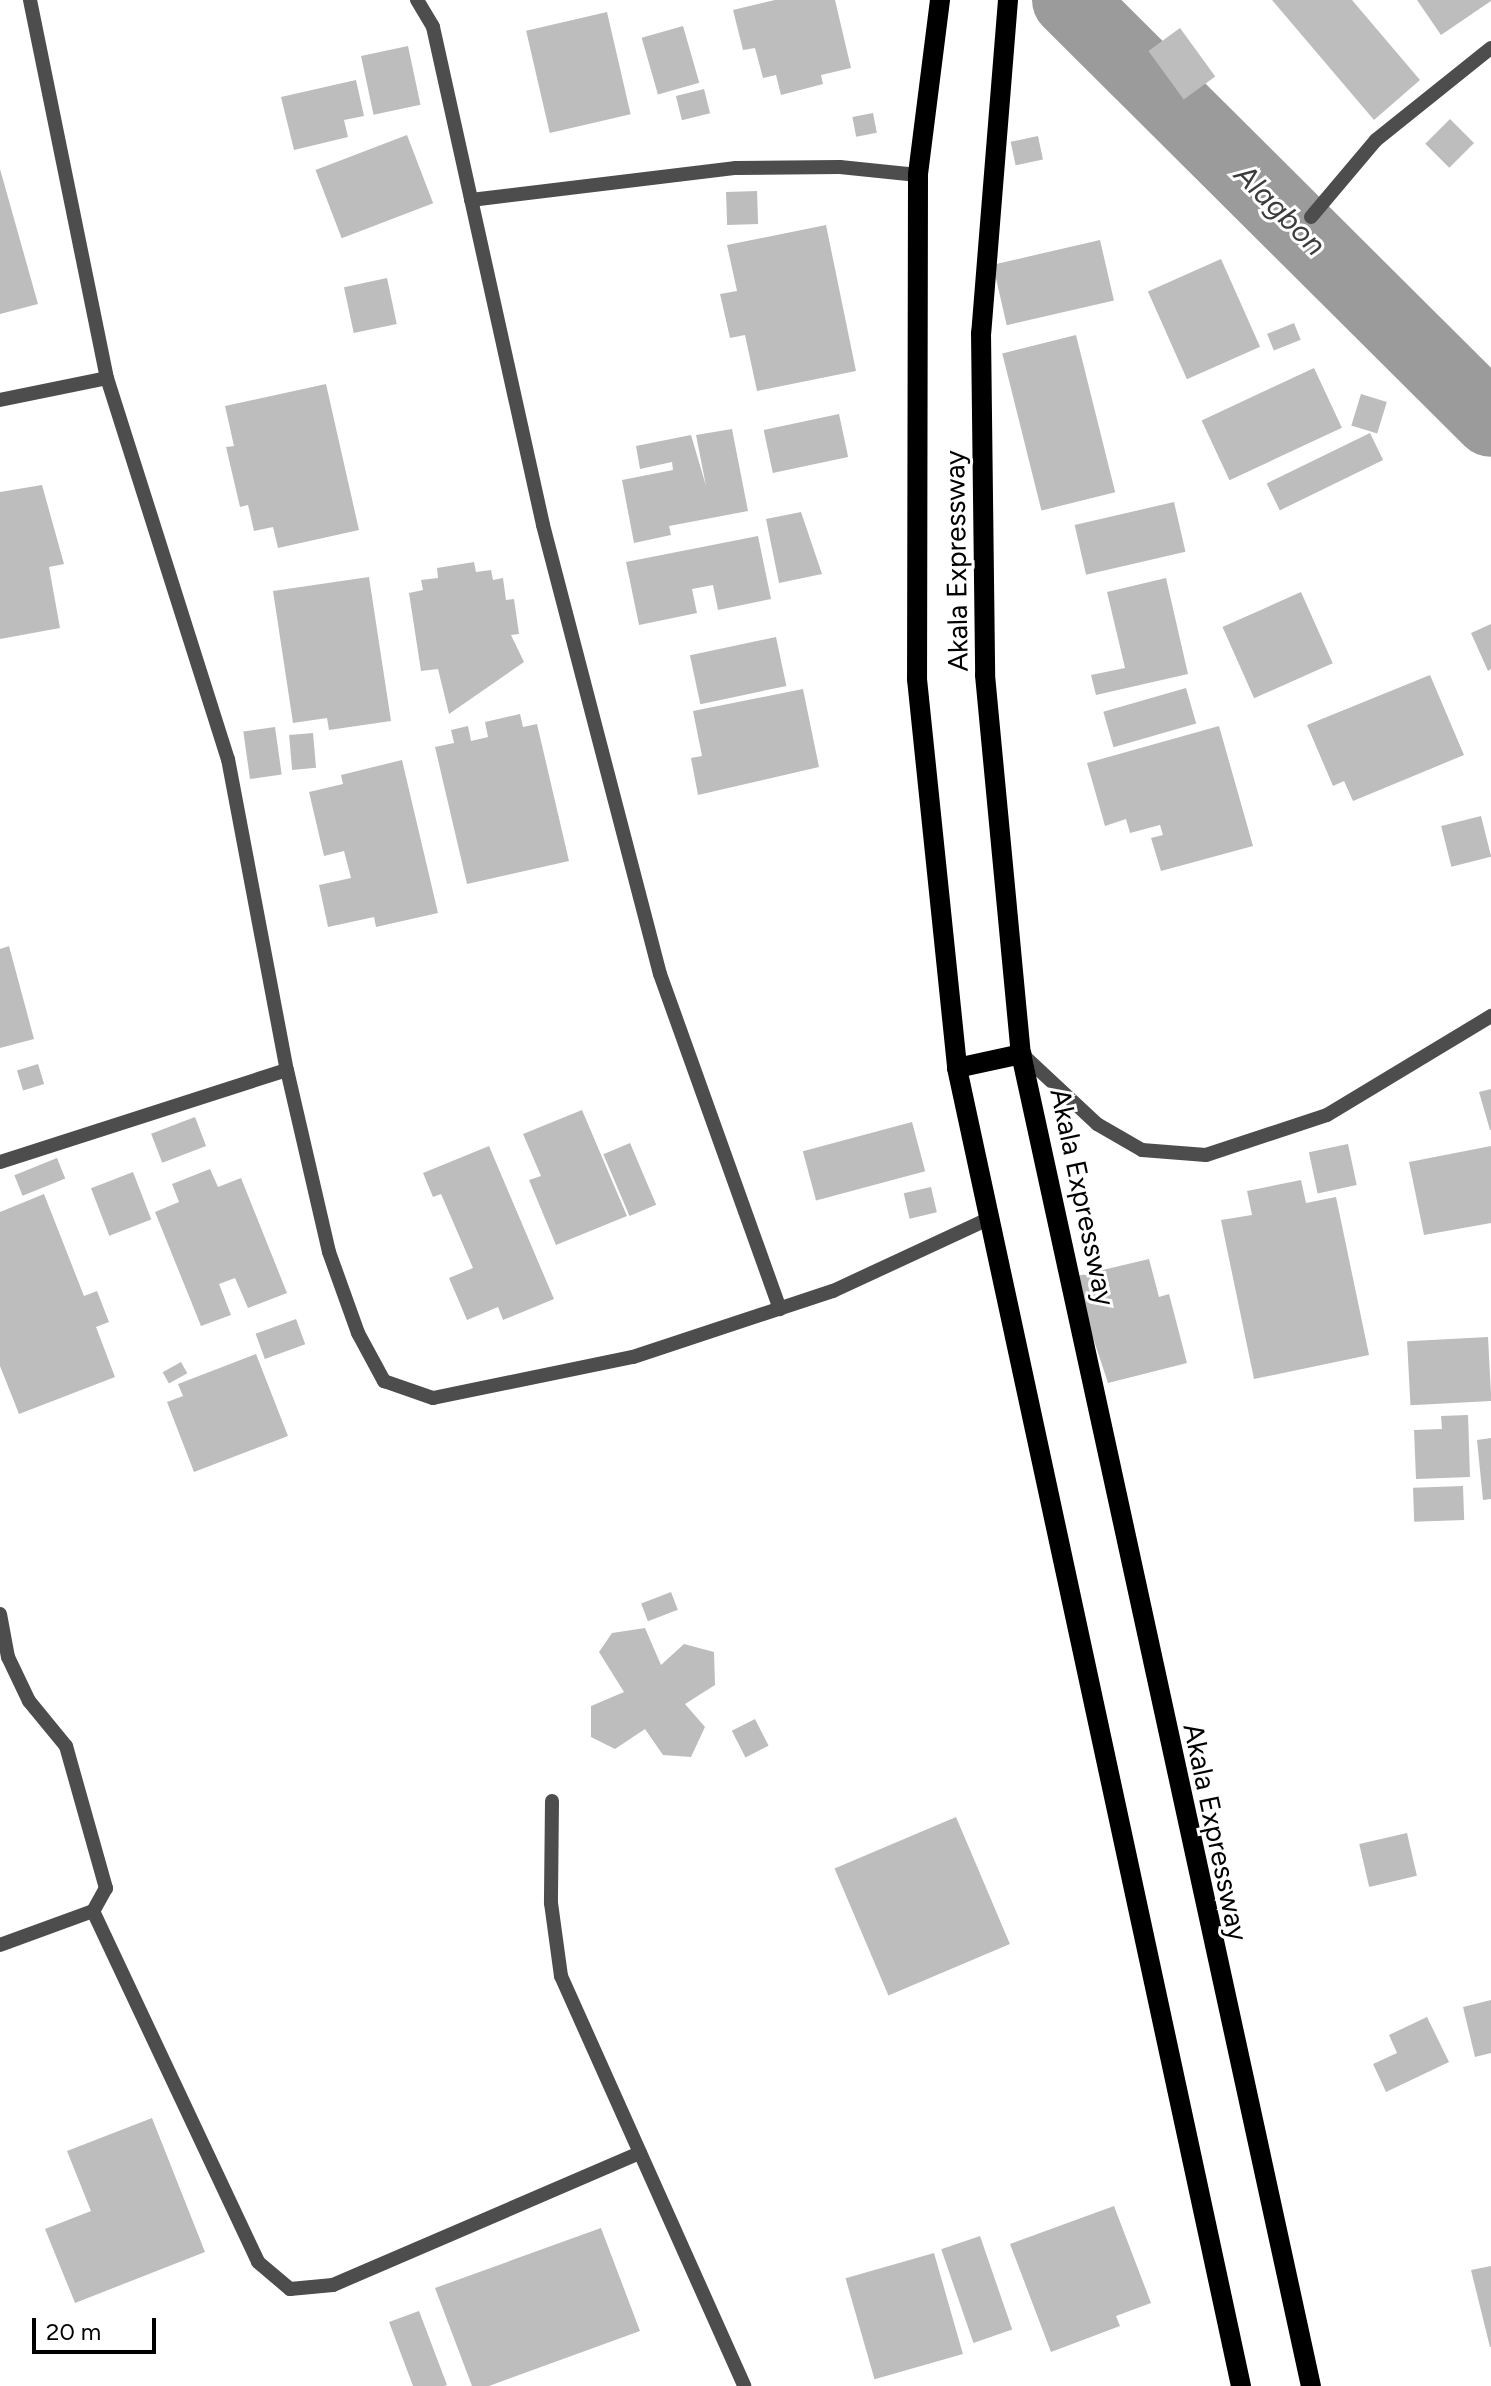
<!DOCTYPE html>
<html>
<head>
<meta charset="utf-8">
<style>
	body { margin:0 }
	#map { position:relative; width:1491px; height:2386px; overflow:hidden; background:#fff; font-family:Figtree,sans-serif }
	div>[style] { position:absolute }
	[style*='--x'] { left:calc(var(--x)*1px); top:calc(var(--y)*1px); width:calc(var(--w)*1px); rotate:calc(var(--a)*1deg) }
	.river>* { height:74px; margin:-37px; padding:0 37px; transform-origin:37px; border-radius:37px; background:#9b9b9b }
	.building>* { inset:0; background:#bdbdbd; transform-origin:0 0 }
	.minor>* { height:14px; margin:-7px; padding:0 7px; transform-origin:7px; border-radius:7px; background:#4d4d4d }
	.major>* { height:20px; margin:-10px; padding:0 10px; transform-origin:10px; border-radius:10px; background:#000 }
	span { translate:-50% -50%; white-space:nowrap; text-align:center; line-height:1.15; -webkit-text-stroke:6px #fff; paint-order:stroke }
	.street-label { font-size:28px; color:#000 }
	.water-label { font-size:30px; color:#3c3c3c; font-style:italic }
	.scale { position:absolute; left:32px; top:2318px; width:124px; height:36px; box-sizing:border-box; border:4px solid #000; border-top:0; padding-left:10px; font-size:24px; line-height:28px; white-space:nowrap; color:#000; -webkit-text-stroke:6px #fff; paint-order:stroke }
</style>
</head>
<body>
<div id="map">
	<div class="river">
		<i style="--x:1069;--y:0;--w:595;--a:44.86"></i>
	</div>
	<div class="building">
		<i style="clip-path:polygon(775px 0,835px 0,851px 68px,821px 75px,823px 84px,781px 95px,776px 75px,763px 78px,755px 48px,743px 50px,733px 10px)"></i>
		<i style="clip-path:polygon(1272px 0,1352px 0,1420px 80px,1374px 120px)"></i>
		<i style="clip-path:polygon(1417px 0,1491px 0,1491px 1px,1441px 35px)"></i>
		<i style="left:607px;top:12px;width:105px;height:83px;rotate:77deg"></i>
		<i style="left:683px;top:26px;width:59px;height:43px;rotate:74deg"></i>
		<i style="left:1180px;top:28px;width:60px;height:39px;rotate:54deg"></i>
		<i style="left:408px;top:46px;width:60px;height:48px;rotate:78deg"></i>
		<i style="clip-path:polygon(356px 80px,364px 116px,344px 120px,348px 137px,294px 150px,281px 97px)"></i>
		<i style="left:704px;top:89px;width:25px;height:29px;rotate:76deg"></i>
		<i style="left:873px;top:113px;width:20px;height:21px;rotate:79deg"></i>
		<i style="left:1450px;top:119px;width:34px;height:35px;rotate:45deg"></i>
		<i style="left:407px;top:135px;width:73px;height:98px;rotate:69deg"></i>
		<i style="left:1038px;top:136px;width:24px;height:28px;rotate:78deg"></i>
		<i style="clip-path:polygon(0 169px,38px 304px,0 314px)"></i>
		<i style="left:757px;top:191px;width:33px;height:31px;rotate:88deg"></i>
		<i style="clip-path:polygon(826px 225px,856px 371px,757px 391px,745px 335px,730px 338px,720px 294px,737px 291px,727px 245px)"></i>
		<i style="left:1100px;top:240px;width:62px;height:110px;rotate:77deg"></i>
		<i style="left:1221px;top:259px;width:96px;height:80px;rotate:66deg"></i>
		<i style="left:387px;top:278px;width:47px;height:44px;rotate:78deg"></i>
		<i style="left:1294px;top:323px;width:18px;height:29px;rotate:68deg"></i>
		<i style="left:1076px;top:335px;width:162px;height:76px;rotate:76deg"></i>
		<i style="left:1314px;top:368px;width:66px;height:124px;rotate:65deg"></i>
		<i style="clip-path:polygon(326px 384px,359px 530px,278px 548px,273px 527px,254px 531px,248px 505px,240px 507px,226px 447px,234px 446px,225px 406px)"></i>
		<i style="left:1361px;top:394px;width:27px;height:33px;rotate:17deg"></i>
		<i style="left:839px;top:414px;width:44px;height:77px;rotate:78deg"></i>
		<i style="clip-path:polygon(732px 429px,748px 511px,669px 526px,671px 535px,634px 543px,622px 480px,673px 470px,672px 462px,640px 469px,636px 446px,691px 435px,706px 486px,696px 435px)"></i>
		<i style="left:1370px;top:433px;width:30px;height:115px;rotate:64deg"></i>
		<i style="clip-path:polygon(42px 485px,64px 564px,49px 567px,60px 628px,0 639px,0 492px)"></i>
		<i style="left:1174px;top:502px;width:51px;height:102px;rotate:77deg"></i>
		<i style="clip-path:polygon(801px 512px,822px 574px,779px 583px,766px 519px)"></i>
		<i style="clip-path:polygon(758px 536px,771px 599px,718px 610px,713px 585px,692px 589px,697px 613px,639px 625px,626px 562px)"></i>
		<i style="clip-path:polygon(474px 562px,476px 572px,491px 570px,493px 580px,503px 578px,506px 600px,514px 599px,519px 634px,511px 635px,524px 662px,449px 714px,438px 669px,421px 671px,409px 593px,423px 590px,421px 580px,438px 578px,437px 568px)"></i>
		<i style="clip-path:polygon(369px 577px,391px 721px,329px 730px,327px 718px,293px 723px,273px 591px)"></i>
		<i style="clip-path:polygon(1166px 578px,1188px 674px,1096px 695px,1091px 675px,1125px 668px,1107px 592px)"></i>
		<i style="left:1301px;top:592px;width:78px;height:86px;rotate:66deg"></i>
		<i style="clip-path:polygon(1491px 624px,1491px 669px,1488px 671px,1471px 633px)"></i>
		<i style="left:776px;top:637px;width:50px;height:88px;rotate:78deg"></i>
		<i style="clip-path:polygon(1430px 675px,1464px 755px,1353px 801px,1344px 781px,1333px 786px,1307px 725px)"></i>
		<i style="left:1186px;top:688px;width:37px;height:86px;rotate:74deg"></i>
		<i style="clip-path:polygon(803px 689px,819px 767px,698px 795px,691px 758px,702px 756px,693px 711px)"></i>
		<i style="clip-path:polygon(520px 714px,523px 727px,537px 724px,569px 861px,467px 884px,435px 747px,454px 743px,451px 730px,468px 726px,471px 741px,488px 737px,485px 722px)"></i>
		<i style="clip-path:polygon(1219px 726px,1253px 846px,1161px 871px,1151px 838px,1163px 835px,1160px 825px,1130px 833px,1126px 819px,1105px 826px,1087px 763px)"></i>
		<i style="left:275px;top:727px;width:48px;height:32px;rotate:82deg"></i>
		<i style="left:313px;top:733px;width:35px;height:24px;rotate:85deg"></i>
		<i style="clip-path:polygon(402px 760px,438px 913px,376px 927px,374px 917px,328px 927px,319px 885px,351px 878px,344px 851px,324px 856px,309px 792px,343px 784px,341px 775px)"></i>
		<i style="left:1481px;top:816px;width:42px;height:41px;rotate:76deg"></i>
		<i style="clip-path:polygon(9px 946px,34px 1039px,0 1048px,0 949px)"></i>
		<i style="left:38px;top:1064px;width:21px;height:22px;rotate:73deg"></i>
		<i style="clip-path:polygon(1491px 1089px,1491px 1130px,1490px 1130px,1479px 1092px)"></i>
		<i style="clip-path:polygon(582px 1110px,627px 1216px,556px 1245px,529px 1180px,541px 1176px,523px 1134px)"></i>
		<i style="left:195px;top:1117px;width:31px;height:47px;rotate:69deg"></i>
		<i style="left:912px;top:1122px;width:51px;height:113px;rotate:75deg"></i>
		<i style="left:630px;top:1143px;width:67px;height:29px;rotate:67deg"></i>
		<i style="left:1348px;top:1144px;width:42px;height:40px;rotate:78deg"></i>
		<i style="clip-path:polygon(489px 1146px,554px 1299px,503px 1320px,498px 1307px,467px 1320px,449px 1278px,473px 1268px,441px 1194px,433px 1197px,423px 1173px)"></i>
		<i style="clip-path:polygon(1491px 1146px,1491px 1223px,1424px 1235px,1409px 1162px)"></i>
		<i style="left:57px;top:1158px;width:22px;height:46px;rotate:68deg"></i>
		<i style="clip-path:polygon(210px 1169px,218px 1187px,241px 1178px,287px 1293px,248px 1308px,235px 1278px,219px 1284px,231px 1315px,201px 1326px,155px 1212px,179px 1202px,172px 1184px)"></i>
		<i style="left:133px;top:1172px;width:51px;height:45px;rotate:69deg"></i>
		<i style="clip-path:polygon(1301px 1180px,1306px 1203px,1336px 1197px,1369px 1355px,1254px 1379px,1221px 1220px,1252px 1215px,1247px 1191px)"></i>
		<i style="left:931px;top:1187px;width:26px;height:28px;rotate:77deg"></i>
		<i style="clip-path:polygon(44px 1194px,84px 1296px,97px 1291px,109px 1322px,96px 1327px,115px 1377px,19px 1414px,0 1366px,0 1212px)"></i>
		<i style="clip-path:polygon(1149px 1259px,1159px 1297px,1169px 1294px,1187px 1363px,1108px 1383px,1073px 1277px)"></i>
		<i style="left:296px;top:1319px;width:27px;height:43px;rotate:70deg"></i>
		<i style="left:1488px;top:1337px;width:64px;height:81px;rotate:87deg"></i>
		<i style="clip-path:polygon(256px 1354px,288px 1436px,194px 1472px,167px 1402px,183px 1396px,178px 1384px)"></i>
		<i style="left:181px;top:1362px;width:13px;height:21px;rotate:61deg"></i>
		<i style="clip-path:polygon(1468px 1415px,1470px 1477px,1416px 1479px,1414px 1430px,1442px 1429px,1441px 1416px)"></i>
		<i style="clip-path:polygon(1491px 1438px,1491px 1499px,1483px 1500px,1477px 1440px)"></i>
		<i style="left:1463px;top:1486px;width:34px;height:50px;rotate:88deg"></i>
		<i style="left:671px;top:1592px;width:19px;height:32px;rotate:69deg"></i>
		<i style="clip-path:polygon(645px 1628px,661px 1665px,684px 1644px,714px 1652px,715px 1685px,685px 1704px,705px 1727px,691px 1757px,663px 1755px,645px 1729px,615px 1749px,591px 1737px,591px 1706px,624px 1692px,599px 1652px,612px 1633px)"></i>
		<i style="left:755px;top:1719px;width:30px;height:26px;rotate:63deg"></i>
		<i style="left:956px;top:1817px;width:138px;height:132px;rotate:67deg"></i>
		<i style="left:1407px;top:1833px;width:44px;height:49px;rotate:77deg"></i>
		<i style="clip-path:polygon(1491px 2000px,1491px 2053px,1475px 2057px,1463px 2007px)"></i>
		<i style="clip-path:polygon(1427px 2017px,1449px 2062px,1386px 2092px,1373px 2064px,1397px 2053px,1389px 2035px)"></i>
		<i style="clip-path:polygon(152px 2118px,205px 2252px,75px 2303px,45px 2229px,91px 2211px,67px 2151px)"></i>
		<i style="clip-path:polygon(1114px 2206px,1151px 2303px,1116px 2316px,1120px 2326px,1051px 2352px,1010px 2244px)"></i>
		<i style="clip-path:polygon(601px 2228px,640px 2331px,489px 2386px,472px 2386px,435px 2288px)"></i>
		<i style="left:980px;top:2236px;width:99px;height:41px;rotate:71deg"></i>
		<i style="left:934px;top:2253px;width:105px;height:92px;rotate:74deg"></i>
		<i style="clip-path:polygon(1491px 2266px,1491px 2347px,1490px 2347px,1471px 2270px)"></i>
		<i style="clip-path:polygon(419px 2311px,447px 2385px,444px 2386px,413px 2386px,389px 2322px)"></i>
	</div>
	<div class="minor">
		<i style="--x:30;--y:0;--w:386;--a:78.5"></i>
		<i style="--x:107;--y:378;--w:400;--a:72.4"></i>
		<i style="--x:228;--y:759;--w:317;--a:79.3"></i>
		<i style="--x:287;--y:1070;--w:187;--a:77"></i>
		<i style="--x:329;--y:1252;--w:86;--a:70.3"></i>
		<i style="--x:358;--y:1333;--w:55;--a:61.6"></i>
		<i style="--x:384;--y:1381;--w:52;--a:19.1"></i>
		<i style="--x:433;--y:1398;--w:204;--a:-11.6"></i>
		<i style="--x:633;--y:1357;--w:211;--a:-18.3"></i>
		<i style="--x:833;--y:1291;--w:169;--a:-24.9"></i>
		<i style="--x:417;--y:0;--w:31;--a:59"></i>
		<i style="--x:433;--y:27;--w:510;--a:77.54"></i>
		<i style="--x:543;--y:525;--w:464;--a:75.4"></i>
		<i style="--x:660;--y:974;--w:356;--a:70.3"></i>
		<i style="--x:471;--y:200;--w:267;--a:-6.9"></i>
		<i style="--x:736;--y:168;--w:104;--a:-0.6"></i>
		<i style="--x:840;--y:167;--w:78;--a:5.9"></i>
		<i style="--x:1311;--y:217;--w:101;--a:-49.8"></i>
		<i style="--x:1376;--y:140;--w:147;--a:-38.7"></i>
		<i style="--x:0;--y:400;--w:109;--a:-11.6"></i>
		<i style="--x:1022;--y:1054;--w:103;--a:43"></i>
		<i style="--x:1097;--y:1124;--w:52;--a:30"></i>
		<i style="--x:1142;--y:1150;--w:64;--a:4.5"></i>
		<i style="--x:1206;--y:1155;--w:127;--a:-18.3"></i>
		<i style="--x:1327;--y:1115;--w:192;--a:-31.1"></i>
		<i style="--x:0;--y:1162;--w:301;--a:-17.8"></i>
		<i style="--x:0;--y:1614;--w:44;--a:79.5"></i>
		<i style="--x:8;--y:1657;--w:49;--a:64.5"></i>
		<i style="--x:29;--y:1701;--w:58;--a:50.6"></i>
		<i style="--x:66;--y:1746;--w:148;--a:74.3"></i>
		<i style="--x:106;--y:1888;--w:26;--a:119"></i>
		<i style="--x:93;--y:1911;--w:99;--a:159.9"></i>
		<i style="--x:552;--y:1801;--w:102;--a:90.6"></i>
		<i style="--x:551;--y:1903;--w:74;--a:82.2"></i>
		<i style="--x:561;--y:1976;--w:449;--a:65.9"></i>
		<i style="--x:93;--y:1911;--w:388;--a:64.8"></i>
		<i style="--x:258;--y:2262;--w:42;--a:40.2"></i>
		<i style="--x:290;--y:2289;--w:43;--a:-5.3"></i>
		<i style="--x:333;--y:2285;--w:334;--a:-23.3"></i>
	</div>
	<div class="major">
		<i style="--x:940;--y:0;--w:176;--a:97.2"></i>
		<i style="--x:918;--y:175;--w:504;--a:90.11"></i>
		<i style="--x:917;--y:679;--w:391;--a:84.1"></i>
		<i style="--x:957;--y:1068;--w:1348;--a:77.84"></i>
		<i style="--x:1008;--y:0;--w:334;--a:94.6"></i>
		<i style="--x:981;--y:333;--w:342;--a:89.3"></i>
		<i style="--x:985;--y:675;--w:381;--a:84.6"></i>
		<i style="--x:1021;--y:1054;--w:1363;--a:77.72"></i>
		<i style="--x:957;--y:1068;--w:66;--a:-12.3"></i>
	</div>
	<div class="street-label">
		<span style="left:956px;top:561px;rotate:-91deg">Akala Expressway</span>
		<span style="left:1083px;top:1197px;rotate:78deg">Akala Expressway</span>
		<span style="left:1216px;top:1832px;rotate:78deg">Akala Expressway</span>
	</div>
	<div class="water-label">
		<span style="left:1280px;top:210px;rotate:45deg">Alagbon</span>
	</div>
	<div class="scale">20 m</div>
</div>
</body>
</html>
